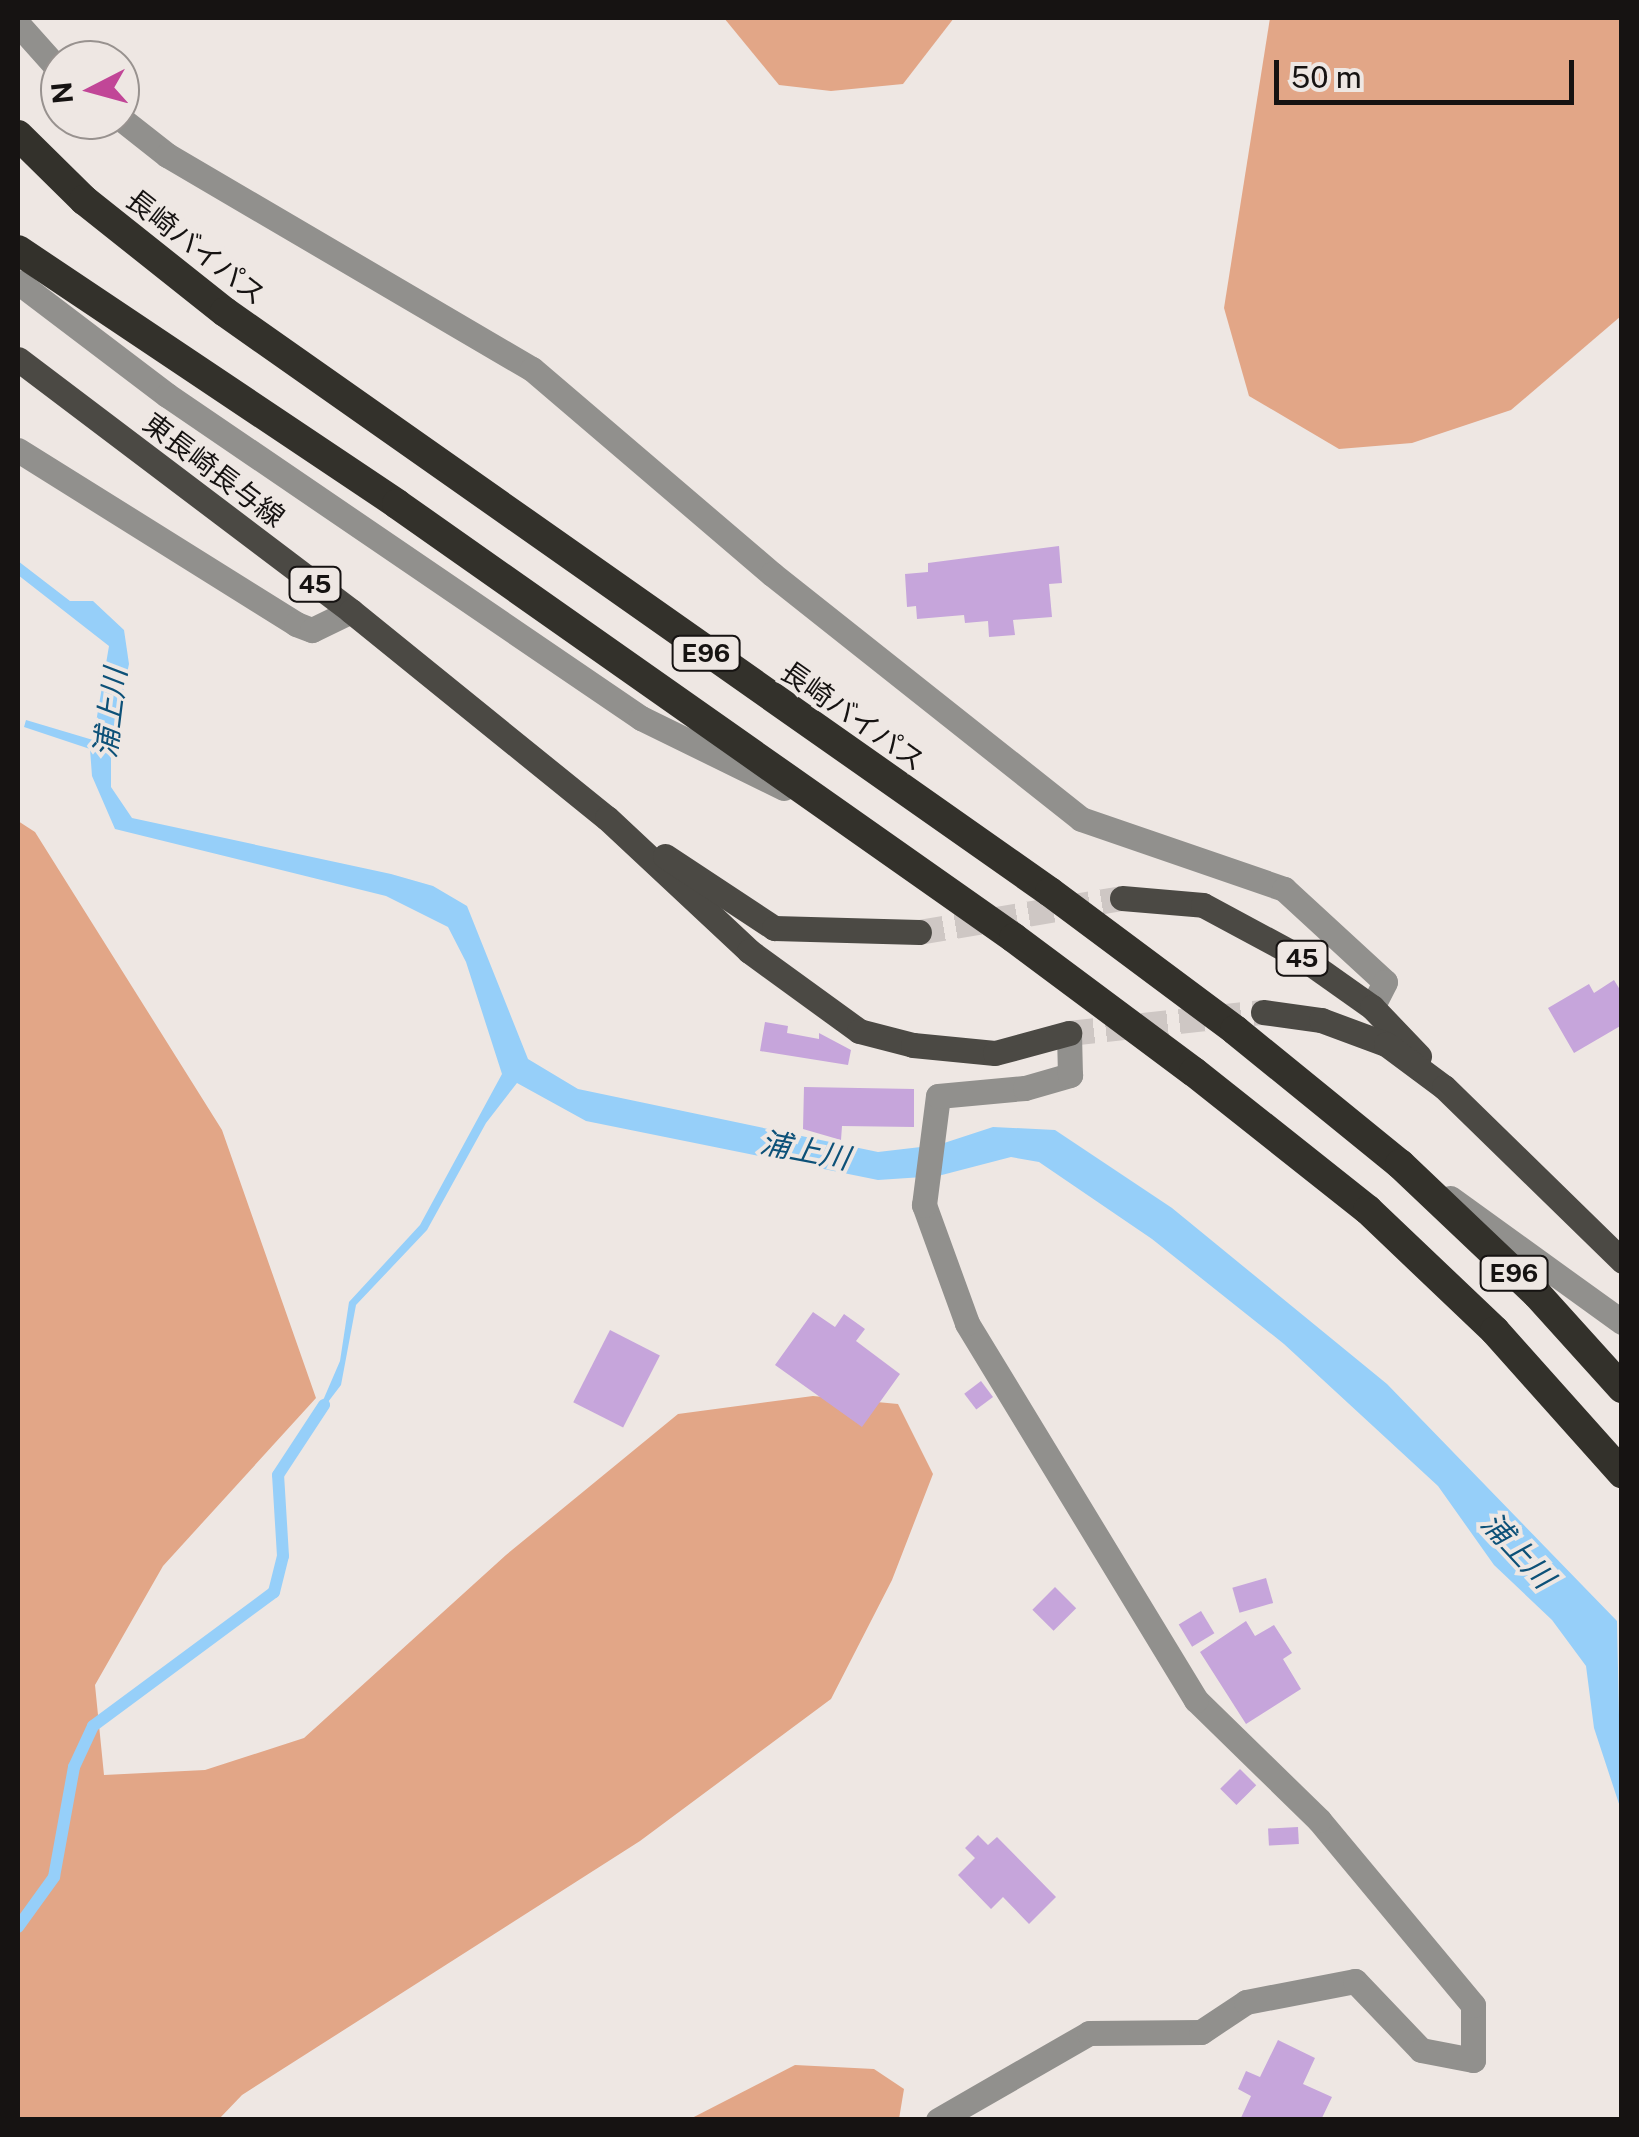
<!DOCTYPE html>
<html>
<head>
<meta charset="utf-8">
<style>
	body { margin:0 }
	#map { position:relative; width:1639px; height:2137px; overflow:hidden; background:#eee7e3; font-family:"Public Sans","Noto Sans JP",sans-serif }
	div>[style] { position:absolute }
	[style*='--x'] { left:calc(var(--x)*1px); top:calc(var(--y)*1px); width:calc(var(--w)*1px); rotate:calc(var(--a)*1deg) }
	.forest>* { inset:0; background:#e2a687 }
	.water>* { inset:0; background:#96cff9 }
	.stream>* { height:12px; margin:-6px; padding:0 6px; transform-origin:6px; border-radius:6px; background:#96cff9 }
	.building>* { inset:0; background:#c6a5db; transform-origin:0 0 }
	.primary-tunnel>* { height:25px; margin-top:-12.5px; transform-origin:0; background:repeating-linear-gradient(90deg,#cec7c4 0 25px,transparent 0 37px) }
	.lane>* { height:25px; margin:-12.5px; padding:0 12.5px; transform-origin:12.5px; border-radius:12.5px; background:#91908d }
	.street>* { height:25px; margin:-12.5px; padding:0 12.5px; transform-origin:12.5px; border-radius:12.5px; background:#91908d }
	.primary>* { height:25px; margin:-12.5px; padding:0 12.5px; transform-origin:12.5px; border-radius:12.5px; background:#4b4944 }
	.highway>* { height:30px; margin:-15px; padding:0 15px; transform-origin:15px; border-radius:15px; background:#33312b }
	span { translate:-50% -50%; white-space:nowrap; text-align:center; line-height:1.15; -webkit-text-stroke:8px #eee7e3; paint-order:stroke }
	.shield-label span { padding:2px 8px; background:#eee7e3; border:2px solid; border-radius:8px; -webkit-text-stroke-width:0 }
	.shield-label { font-size:25px; color:#161312; font-weight:700 }
	.street-label { font-size:28px; color:#161312 }
	.water-label { font-size:30px; color:#0d5178; font-style:italic }
	.frame { position:absolute; inset:0; border:20px solid #161312; pointer-events:none }
	.north { position:absolute; left:40px; top:40px; width:100px; height:100px; box-sizing:border-box; background:#eee7e3; border:2px solid #98928f; border-radius:50%; rotate:264deg; font-size:28px; font-weight:700; line-height:40px; text-align:center; color:#161312 }
	.north::after { content:''; display:block; margin:auto; width:35px; height:45px; background:#c14697; clip-path:polygon(50% 0,100% 100%,50% 72%,0 100%) }
	.scale { position:absolute; left:1274px; top:60px; width:300px; height:45px; box-sizing:border-box; border:5px solid #161312; border-top:0; padding-left:12px; font-size:30px; line-height:35px; white-space:nowrap; color:#161312; -webkit-text-stroke:8px #eee7e3; paint-order:stroke }
</style>
</head>
<body>
<div id="map">
	<div class="forest">
		<i style="clip-path:polygon(724px 18px,954px 18px,903px 84px,831px 91px,779px 85px)"></i>
		<i style="clip-path:polygon(1270px 18px,1621px 18px,1621px 316px,1511px 410px,1412px 443px,1339px 449px,1249px 396px,1224px 308px)"></i>
		<i style="clip-path:polygon(18px 821px,35px 832px,222px 1130px,316px 1398px,163px 1566px,95px 1685px,104px 1775px,205px 1770px,304px 1738px,506px 1555px,678px 1414px,813px 1396px,898px 1404px,933px 1474px,892px 1580px,831px 1699px,640px 1841px,242px 2095px,219px 2119px,18px 2119px)"></i>
		<i style="clip-path:polygon(795px 2065px,874px 2069px,904px 2089px,899px 2119px,690px 2119px)"></i>
	</div>
	<div class="water">
		<i style="clip-path:polygon(18px 561px,70px 601px,93px 601px,124px 630px,129px 664px,111px 749px,111px 787px,132px 818px,391px 874px,433px 886px,467px 906px,528px 1059px,578px 1089px,878px 1152px,938px 1145px,993px 1127px,1055px 1130px,1172px 1208px,1387px 1384px,1617px 1621px,1621px 1810px,1594px 1728px,1586px 1666px,1552px 1620px,1494px 1565px,1438px 1486px,1284px 1344px,1152px 1239px,1039px 1162px,1011px 1157px,938px 1176px,878px 1180px,586px 1121px,517px 1083px,486px 1123px,427px 1230px,356px 1305px,341px 1385px,315px 1419px,340px 1361px,349px 1302px,420px 1225px,502px 1074px,466px 962px,448px 927px,386px 896px,115px 829px,92px 776px,90px 749px,24px 727px,26px 720px,93px 740px,109px 646px,18px 575px)"></i>
	</div>
	<div class="stream">
		<i style="--x:18;--y:1927;--w:62;--a:-54.2"></i>
		<i style="--x:54;--y:1877;--w:112;--a:-79.7"></i>
		<i style="--x:74;--y:1767;--w:45;--a:-65.1"></i>
		<i style="--x:93;--y:1726;--w:225;--a:-36.5"></i>
		<i style="--x:274;--y:1592;--w:37;--a:-76"></i>
		<i style="--x:283;--y:1556;--w:81;--a:-93.5"></i>
		<i style="--x:278;--y:1475;--w:84;--a:-56.7"></i>
	</div>
	<div class="building">
		<i style="clip-path:polygon(1059px 546px,1062px 583px,1049px 584px,1052px 617px,1013px 620px,1015px 635px,989px 637px,988px 621px,965px 623px,964px 615px,917px 619px,916px 606px,907px 607px,905px 574px,928px 572px,928px 563px)"></i>
		<i style="clip-path:polygon(1614px 980px,1622px 993px,1622px 1025px,1574px 1053px,1548px 1008px,1589px 984px,1594px 993px)"></i>
		<i style="clip-path:polygon(765px 1022px,788px 1026px,787px 1033px,819px 1039px,819px 1033px,851px 1050px,848px 1065px,760px 1051px)"></i>
		<i style="clip-path:polygon(804px 1087px,914px 1089px,914px 1127px,842px 1126px,841px 1140px,803px 1129px)"></i>
		<i style="clip-path:polygon(813px 1312px,835px 1327px,844px 1314px,865px 1329px,856px 1341px,900px 1374px,862px 1427px,775px 1365px)"></i>
		<i style="left:610px;top:1330px;width:56px;height:81px;rotate:27deg"></i>
		<i style="left:981px;top:1381px;width:20px;height:21px;rotate:53deg"></i>
		<i style="left:1266px;top:1578px;width:26px;height:35px;rotate:74deg"></i>
		<i style="left:1055px;top:1587px;width:30px;height:32px;rotate:45deg"></i>
		<i style="left:1201px;top:1611px;width:26px;height:26px;rotate:59deg"></i>
		<i style="clip-path:polygon(1246px 1621px,1255px 1636px,1274px 1625px,1292px 1653px,1283px 1659px,1301px 1689px,1246px 1724px,1200px 1652px)"></i>
		<i style="left:1240px;top:1769px;width:23px;height:28px;rotate:45deg"></i>
		<i style="left:1298px;top:1827px;width:17px;height:30px;rotate:87deg"></i>
		<i style="clip-path:polygon(978px 1835px,988px 1845px,997px 1837px,1056px 1897px,1029px 1924px,1003px 1897px,991px 1909px,958px 1875px,975px 1858px,965px 1848px)"></i>
		<i style="clip-path:polygon(1278px 2040px,1315px 2058px,1303px 2084px,1332px 2097px,1321px 2120px,1240px 2120px,1251px 2096px,1238px 2089px,1246px 2071px,1260px 2077px)"></i>
	</div>
	<div class="primary-tunnel">
		<i style="--x:919;--y:932;--w:206;--a:-9.5"></i>
		<i style="--x:1069;--y:1033;--w:195;--a:-6.2"></i>
	</div>
	<div class="lane">
		<i style="--x:18;--y:282;--w:187;--a:37.2"></i>
		<i style="--x:167;--y:395;--w:574;--a:34.27"></i>
		<i style="--x:641;--y:718;--w:159;--a:26.1"></i>
		<i style="--x:1450;--y:1198;--w:212;--a:35.8"></i>
	</div>
	<div class="street">
		<i style="--x:18;--y:24;--w:63;--a:48.2"></i>
		<i style="--x:120;--y:118;--w:60;--a:38.2"></i>
		<i style="--x:167;--y:155;--w:423;--a:30.4"></i>
		<i style="--x:532;--y:369;--w:316;--a:40.5"></i>
		<i style="--x:772;--y:574;--w:394;--a:38.4"></i>
		<i style="--x:1081;--y:819;--w:215;--a:19"></i>
		<i style="--x:1284;--y:889;--w:137;--a:42.6"></i>
		<i style="--x:1385;--y:982;--w:28;--a:117"></i>
		<i style="--x:18;--y:450;--w:328;--a:32"></i>
		<i style="--x:296;--y:624;--w:17;--a:21"></i>
		<i style="--x:312;--y:630;--w:43;--a:-26"></i>
		<i style="--x:938;--y:2120;--w:174;--a:-29.9"></i>
		<i style="--x:1089;--y:2033;--w:112;--a:-0.5"></i>
		<i style="--x:1201;--y:2032;--w:54;--a:-33.7"></i>
		<i style="--x:1246;--y:2002;--w:111;--a:-10.9"></i>
		<i style="--x:1355;--y:1981;--w:95;--a:46.3"></i>
		<i style="--x:1421;--y:2050;--w:53;--a:10.9"></i>
		<i style="--x:1473;--y:2060;--w:55;--a:-90"></i>
		<i style="--x:1473;--y:2005;--w:241;--a:-129.8"></i>
		<i style="--x:1319;--y:1820;--w:172;--a:-135.7"></i>
		<i style="--x:1196;--y:1700;--w:441;--a:-121.3"></i>
		<i style="--x:967;--y:1323;--w:126;--a:-110"></i>
		<i style="--x:924;--y:1205;--w:110;--a:-82.7"></i>
		<i style="--x:938;--y:1096;--w:87;--a:-5.3"></i>
		<i style="--x:1025;--y:1088;--w:47;--a:-16.1"></i>
		<i style="--x:1070;--y:1075;--w:42;--a:-91.4"></i>
	</div>
	<div class="primary">
		<i style="--x:18;--y:359;--w:418;--a:37.1"></i>
		<i style="--x:351;--y:611;--w:329;--a:39"></i>
		<i style="--x:607;--y:818;--w:195;--a:43.1"></i>
		<i style="--x:749;--y:951;--w:136;--a:36"></i>
		<i style="--x:859;--y:1031;--w:56;--a:14.5"></i>
		<i style="--x:913;--y:1045;--w:82;--a:5.6"></i>
		<i style="--x:995;--y:1053;--w:77;--a:-15.1"></i>
		<i style="--x:665;--y:856;--w:131;--a:33.4"></i>
		<i style="--x:774;--y:928;--w:145;--a:1.6"></i>
		<i style="--x:1122;--y:898;--w:81;--a:4.9"></i>
		<i style="--x:1203;--y:905;--w:118;--a:28.3"></i>
		<i style="--x:1307;--y:961;--w:80;--a:35.3"></i>
		<i style="--x:1372;--y:1007;--w:68;--a:46.2"></i>
		<i style="--x:1263;--y:1012;--w:59;--a:7.9"></i>
		<i style="--x:1321;--y:1020;--w:69;--a:20.3"></i>
		<i style="--x:1386;--y:1044;--w:72;--a:36.6"></i>
		<i style="--x:1444;--y:1087;--w:249;--a:44.3"></i>
	</div>
	<div class="highway">
		<i style="--x:18;--y:135;--w:93;--a:44.6"></i>
		<i style="--x:84;--y:200;--w:180;--a:38.5"></i>
		<i style="--x:225;--y:312;--w:1008;--a:35.11"></i>
		<i style="--x:1050;--y:892;--w:231;--a:36.7"></i>
		<i style="--x:1235;--y:1030;--w:213;--a:39.1"></i>
		<i style="--x:1400;--y:1164;--w:189;--a:43.5"></i>
		<i style="--x:1537;--y:1294;--w:127;--a:47.9"></i>
		<i style="--x:18;--y:250;--w:456;--a:33.8"></i>
		<i style="--x:397;--y:504;--w:754;--a:35.12"></i>
		<i style="--x:1014;--y:938;--w:224;--a:36.7"></i>
		<i style="--x:1194;--y:1072;--w:222;--a:38.4"></i>
		<i style="--x:1368;--y:1210;--w:175;--a:43.6"></i>
		<i style="--x:1495;--y:1331;--w:191;--a:48.2"></i>
	</div>
	<div class="shield-label">
		<span style="left:315px;top:584px">45</span>
		<span style="left:706px;top:653px">E96</span>
		<span style="left:1302px;top:958px">45</span>
		<span style="left:1514px;top:1273px">E96</span>
	</div>
	<div class="street-label">
		<span style="left:196px;top:247px;rotate:38deg">長崎バイパス</span>
		<span style="left:214px;top:470px;rotate:37deg">東長崎長与線</span>
		<span style="left:853px;top:716px;rotate:35deg">長崎バイパス</span>
	</div>
	<div class="water-label">
		<span style="left:110px;top:713px;rotate:-83deg">浦上川</span>
		<span style="left:805px;top:1150px;rotate:11deg">浦上川</span>
		<span style="left:1518px;top:1550px;rotate:47deg">浦上川</span>
	</div>
	<div class="frame"></div>
	<div class="north">N</div>
	<div class="scale">50 m</div>
</div>
</body>
</html>
